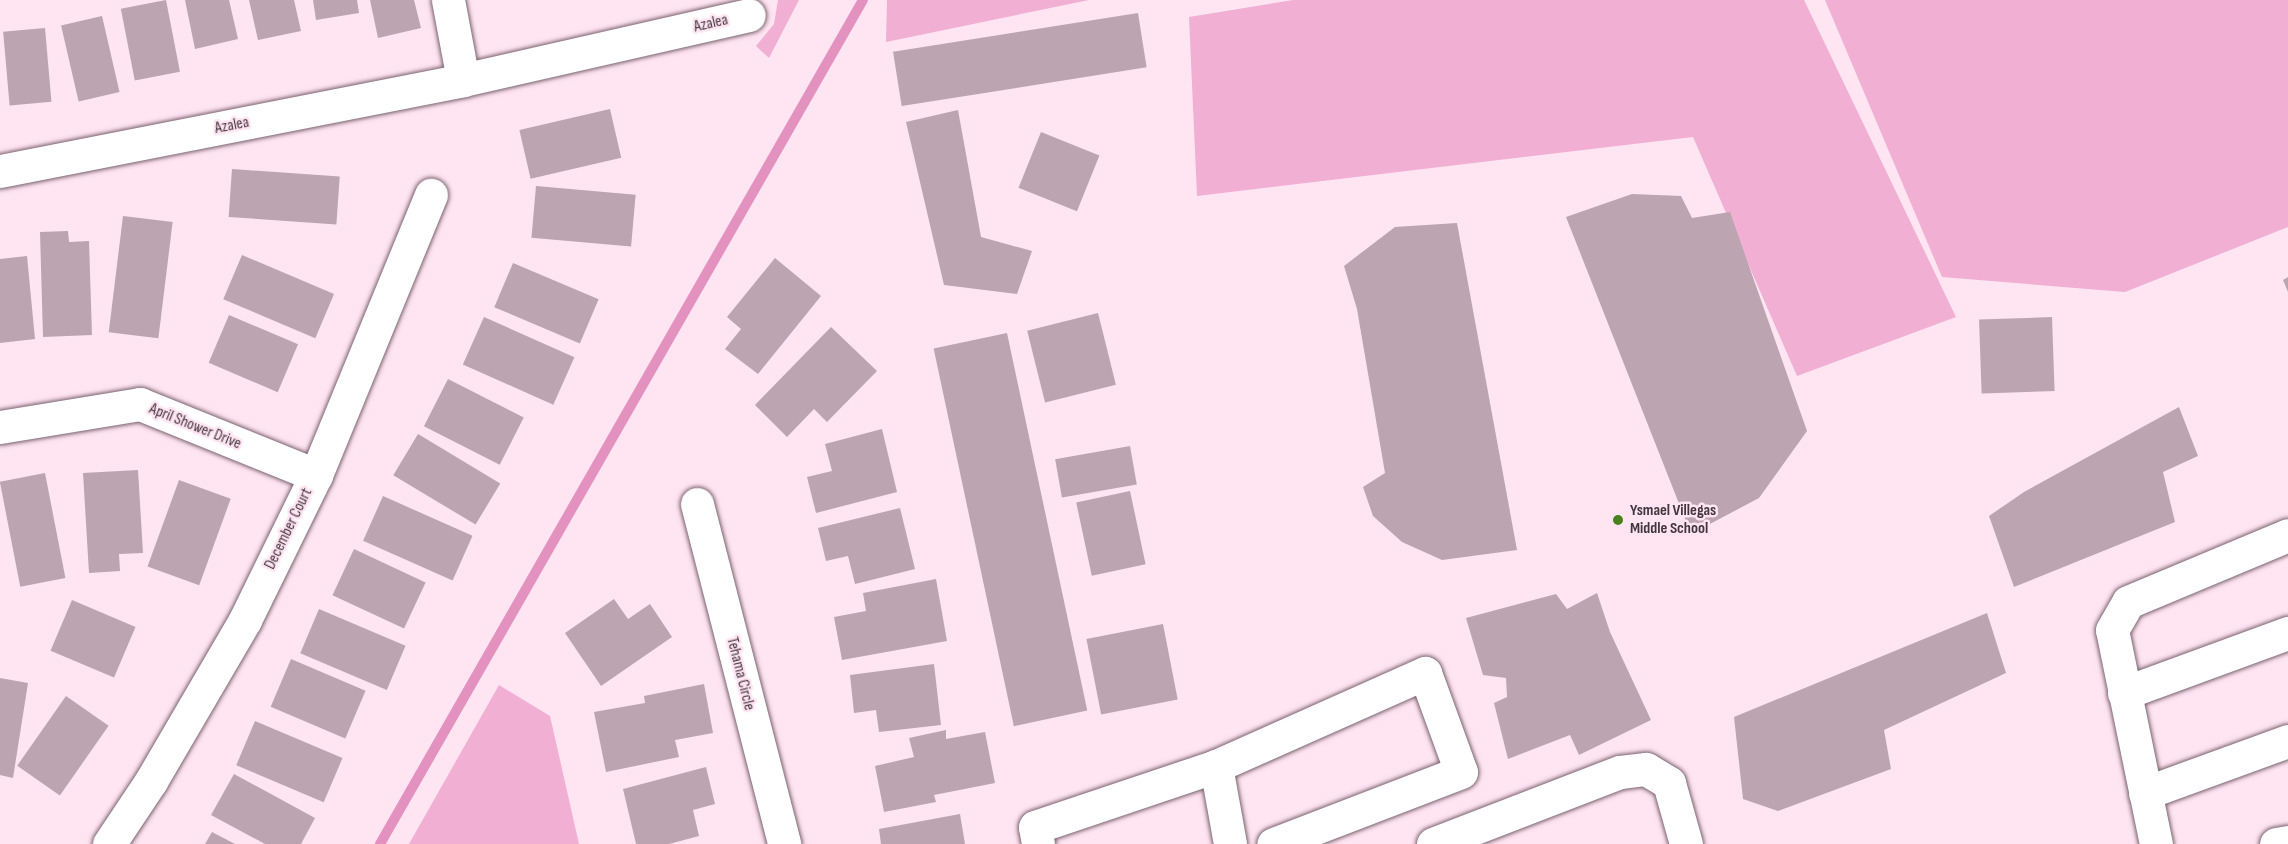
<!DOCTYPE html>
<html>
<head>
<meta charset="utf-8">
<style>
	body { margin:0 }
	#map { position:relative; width:2288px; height:844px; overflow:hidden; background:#ffe4f2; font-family:"Sofia Sans Condensed",sans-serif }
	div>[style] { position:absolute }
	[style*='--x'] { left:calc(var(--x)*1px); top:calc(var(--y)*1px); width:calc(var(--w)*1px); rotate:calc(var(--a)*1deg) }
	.green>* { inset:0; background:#f1afd3 }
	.stream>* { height:10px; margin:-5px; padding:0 5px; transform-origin:5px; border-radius:5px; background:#e392c0 }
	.building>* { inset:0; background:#bda4b1; transform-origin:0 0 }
	.roads { filter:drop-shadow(0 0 2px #7a636f) drop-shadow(0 0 2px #7a636f) }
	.minor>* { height:33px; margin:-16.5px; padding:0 16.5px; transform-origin:16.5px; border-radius:16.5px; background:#fff }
	.dots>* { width:16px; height:16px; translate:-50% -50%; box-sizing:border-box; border:3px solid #ffe4f2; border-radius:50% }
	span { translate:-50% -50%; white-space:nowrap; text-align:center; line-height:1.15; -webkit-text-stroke:5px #ffe4f2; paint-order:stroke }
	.street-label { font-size:16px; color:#42373d }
	.poi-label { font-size:16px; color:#42373d; font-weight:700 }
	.left { translate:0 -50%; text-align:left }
</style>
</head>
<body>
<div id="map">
	<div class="green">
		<i style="clip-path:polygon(778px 0,799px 0,769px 58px,756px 46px,774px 24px)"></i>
		<i style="clip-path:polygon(887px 0,1089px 0,886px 42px)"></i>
		<i style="clip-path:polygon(1293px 0,1804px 0,1956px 317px,1797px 376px,1693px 137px,1197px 196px,1189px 17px)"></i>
		<i style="clip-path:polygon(1825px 0,2288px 0,2288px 227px,2125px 292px,1942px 277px)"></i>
		<i style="clip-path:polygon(499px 685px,550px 716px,579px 844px,409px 844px)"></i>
	</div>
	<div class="stream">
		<i style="--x:380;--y:844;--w:972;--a:-60.22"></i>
	</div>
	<div class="building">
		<i style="left:166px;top:0;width:73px;height:46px;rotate:79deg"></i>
		<i style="clip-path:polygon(185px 0,229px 0,238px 39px,195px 49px)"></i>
		<i style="clip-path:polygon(249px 0,294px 0,301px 31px,258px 40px)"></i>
		<i style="clip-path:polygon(313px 0,357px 0,359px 13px,316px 20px)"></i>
		<i style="clip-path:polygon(370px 0,414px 0,421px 28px,378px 38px)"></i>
		<i style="left:1138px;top:13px;width:55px;height:248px;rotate:81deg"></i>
		<i style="left:102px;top:16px;width:78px;height:42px;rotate:77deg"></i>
		<i style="left:45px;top:28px;width:74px;height:42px;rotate:85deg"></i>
		<i style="left:610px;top:109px;width:50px;height:93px;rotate:77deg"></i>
		<i style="clip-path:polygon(958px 110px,981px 237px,1032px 251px,1017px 294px,944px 285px,906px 122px)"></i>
		<i style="left:1041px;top:132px;width:63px;height:60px;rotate:22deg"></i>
		<i style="left:232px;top:169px;width:108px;height:48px;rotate:4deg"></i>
		<i style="left:536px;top:186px;width:100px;height:52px;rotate:5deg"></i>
		<i style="clip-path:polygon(1632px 194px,1681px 196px,1692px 218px,1730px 212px,1807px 431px,1759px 498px,1691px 534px,1566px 217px)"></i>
		<i style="left:123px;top:216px;width:50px;height:117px;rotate:7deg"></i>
		<i style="clip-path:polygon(1457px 223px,1517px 550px,1442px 560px,1402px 542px,1373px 516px,1363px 487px,1385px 473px,1357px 309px,1344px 266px,1395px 227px)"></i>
		<i style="clip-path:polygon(68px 231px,69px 242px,89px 241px,92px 335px,43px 337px,40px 232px)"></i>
		<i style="left:242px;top:255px;width:100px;height:48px;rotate:23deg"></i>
		<i style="clip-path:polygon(27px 256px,35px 339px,0 343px,0 259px)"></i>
		<i style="clip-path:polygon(775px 258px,821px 296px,758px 374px,725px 349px,741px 329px,727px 317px)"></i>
		<i style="left:513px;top:263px;width:93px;height:48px;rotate:23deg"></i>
		<i style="clip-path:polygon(2288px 277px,2288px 292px,2283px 280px)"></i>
		<i style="left:1098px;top:313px;width:74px;height:73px;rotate:76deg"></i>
		<i style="left:229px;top:315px;width:75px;height:52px;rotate:23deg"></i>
		<i style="left:484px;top:317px;width:99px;height:52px;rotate:24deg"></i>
		<i style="left:2052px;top:317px;width:74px;height:73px;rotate:88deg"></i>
		<i style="clip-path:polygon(831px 327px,877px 371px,827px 422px,814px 409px,787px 437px,755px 405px)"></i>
		<i style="left:1007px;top:333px;width:386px;height:75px;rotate:78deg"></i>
		<i style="left:448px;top:379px;width:85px;height:53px;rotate:27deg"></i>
		<i style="clip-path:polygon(2179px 407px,2198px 456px,2163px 472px,2175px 522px,2014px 587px,1989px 516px,2024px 492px)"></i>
		<i style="clip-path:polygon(882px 429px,897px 492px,816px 513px,807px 477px,832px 471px,825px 444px)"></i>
		<i style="left:418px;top:434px;width:96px;height:48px;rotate:31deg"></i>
		<i style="left:1130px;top:446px;width:39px;height:76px;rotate:80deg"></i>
		<i style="clip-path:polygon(138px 470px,143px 553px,119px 554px,120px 571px,89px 573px,83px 473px)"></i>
		<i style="left:45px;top:473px;width:107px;height:46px;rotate:79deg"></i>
		<i style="left:179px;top:480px;width:55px;height:92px;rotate:20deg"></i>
		<i style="left:1130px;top:491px;width:75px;height:55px;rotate:78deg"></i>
		<i style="left:383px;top:496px;width:98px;height:49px;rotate:24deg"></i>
		<i style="clip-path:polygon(900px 508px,915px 569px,855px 584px,848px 556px,826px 561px,818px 528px)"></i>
		<i style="left:354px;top:549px;width:79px;height:51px;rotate:25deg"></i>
		<i style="clip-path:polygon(936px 579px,947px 641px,842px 660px,834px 617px,866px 611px,863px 593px)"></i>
		<i style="clip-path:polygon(1597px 593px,1610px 632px,1651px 720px,1579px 755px,1570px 735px,1508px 759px,1494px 703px,1507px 697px,1506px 678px,1483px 675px,1466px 618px,1556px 594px,1567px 609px)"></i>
		<i style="clip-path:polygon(614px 599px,628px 619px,650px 604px,672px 637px,601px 686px,565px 633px)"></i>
		<i style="left:72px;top:600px;width:69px;height:55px;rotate:23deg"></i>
		<i style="left:319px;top:609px;width:94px;height:48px;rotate:23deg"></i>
		<i style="clip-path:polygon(1987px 613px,2006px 673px,1884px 730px,1891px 769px,1778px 811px,1743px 799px,1734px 717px)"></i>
		<i style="left:1163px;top:624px;width:77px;height:78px;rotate:79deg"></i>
		<i style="left:291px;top:659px;width:81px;height:52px;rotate:23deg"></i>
		<i style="clip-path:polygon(934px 664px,941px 725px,879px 732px,876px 710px,854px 713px,850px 675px)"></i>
		<i style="clip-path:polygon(0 678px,28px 683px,13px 778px,0 775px)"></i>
		<i style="clip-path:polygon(704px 684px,713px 733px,675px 740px,679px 757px,606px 772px,594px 712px,645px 703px,644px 696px)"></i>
		<i style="left:66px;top:696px;width:52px;height:85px;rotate:35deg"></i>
		<i style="left:255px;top:721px;width:95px;height:48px;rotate:23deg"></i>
		<i style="clip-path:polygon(946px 730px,946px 739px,985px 732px,995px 783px,934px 795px,936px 802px,884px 812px,875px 766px,914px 757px,909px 738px)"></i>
		<i style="clip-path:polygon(706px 767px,715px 804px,693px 810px,699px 836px,669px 844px,636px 844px,623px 789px)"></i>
		<i style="clip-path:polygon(234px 774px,315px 818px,301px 844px,265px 844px,211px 815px)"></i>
		<i style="clip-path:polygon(960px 814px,965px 844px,881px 844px,879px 829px)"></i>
		<i style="clip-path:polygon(212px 832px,235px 844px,205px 844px)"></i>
	</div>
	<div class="roads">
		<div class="minor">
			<i style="--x:448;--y:0;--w:81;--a:79.4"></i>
			<i style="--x:0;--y:171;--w:472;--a:-11.1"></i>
			<i style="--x:463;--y:80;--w:293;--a:-12.8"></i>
			<i style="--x:0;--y:427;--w:142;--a:-9.3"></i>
			<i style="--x:140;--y:404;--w:190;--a:22"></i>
			<i style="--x:697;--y:504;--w:351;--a:75.6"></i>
			<i style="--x:2124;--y:693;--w:175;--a:-20.1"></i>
			<i style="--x:1216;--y:766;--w:79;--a:79.8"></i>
			<i style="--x:2145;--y:793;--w:152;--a:-20"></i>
			<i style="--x:109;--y:844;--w:76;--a:-56.3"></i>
			<i style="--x:151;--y:781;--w:186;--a:-59.7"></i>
			<i style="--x:245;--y:620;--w:161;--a:-63.9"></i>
			<i style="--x:316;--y:475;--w:303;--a:-67.7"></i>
			<i style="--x:1038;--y:844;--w:17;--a:-100"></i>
			<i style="--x:1035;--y:827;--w:191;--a:-18.6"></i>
			<i style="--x:1216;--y:766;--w:229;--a:-24"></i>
			<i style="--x:1425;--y:673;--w:105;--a:70"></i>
			<i style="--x:1461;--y:772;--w:201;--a:159"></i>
			<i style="--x:1433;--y:844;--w:200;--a:-21.1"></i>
			<i style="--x:1620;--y:772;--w:26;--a:-7"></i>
			<i style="--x:1646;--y:769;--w:27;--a:31"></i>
			<i style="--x:1669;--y:783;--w:63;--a:74.4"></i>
			<i style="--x:2156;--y:844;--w:218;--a:-101.6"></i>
			<i style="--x:2112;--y:630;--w:32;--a:-60"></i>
			<i style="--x:2128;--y:602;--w:173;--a:-22.7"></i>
			<i style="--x:2276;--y:844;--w:12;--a:-9"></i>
		</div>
	</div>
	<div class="dots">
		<i style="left:1618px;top:520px;background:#48811c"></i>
	</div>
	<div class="street-label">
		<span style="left:711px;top:24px;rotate:-13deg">Azalea</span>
		<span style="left:232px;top:126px;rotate:-11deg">Azalea</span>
		<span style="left:195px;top:427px;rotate:22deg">April Shower Drive</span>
		<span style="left:289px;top:529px;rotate:-64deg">December Court</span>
		<span style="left:740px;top:674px;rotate:76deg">Tehama Circle</span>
	</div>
	<div class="poi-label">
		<span class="left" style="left:1630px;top:520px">Ysmael Villegas<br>Middle School</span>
	</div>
</div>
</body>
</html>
